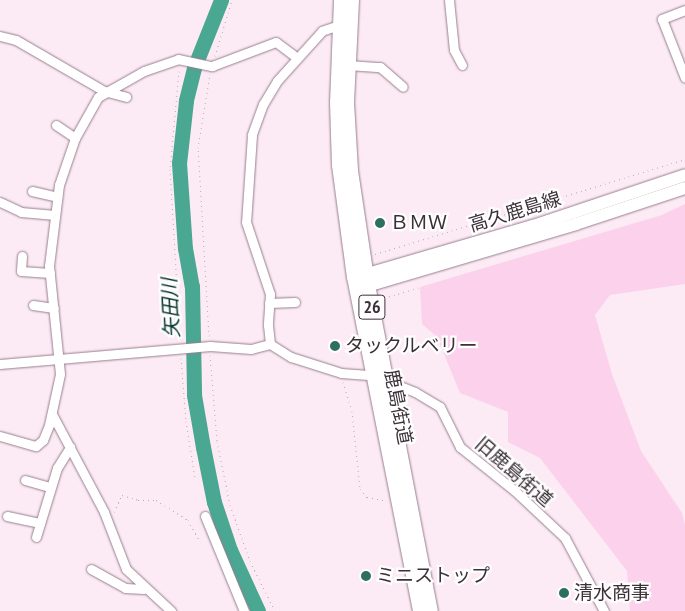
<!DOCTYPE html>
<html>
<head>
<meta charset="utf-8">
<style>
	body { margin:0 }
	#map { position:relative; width:685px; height:611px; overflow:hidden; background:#fcebf5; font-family:"PT Sans Narrow","Noto Sans JP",sans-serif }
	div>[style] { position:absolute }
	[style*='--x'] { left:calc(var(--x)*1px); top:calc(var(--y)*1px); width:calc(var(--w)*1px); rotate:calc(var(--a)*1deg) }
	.green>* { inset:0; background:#fcd1ec }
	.river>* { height:15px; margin:-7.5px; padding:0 7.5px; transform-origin:7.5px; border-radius:7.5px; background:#4aa792 }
	.path>* { height:1px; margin-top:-0.5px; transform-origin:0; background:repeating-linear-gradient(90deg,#b9aab3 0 1px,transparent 0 5px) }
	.roads { filter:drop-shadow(0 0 1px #987f8f) drop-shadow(0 0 1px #987f8f) }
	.minor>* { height:9px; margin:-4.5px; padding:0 4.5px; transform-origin:4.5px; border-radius:4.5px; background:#fff }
	.secondary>* { height:12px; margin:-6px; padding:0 6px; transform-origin:6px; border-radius:6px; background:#fff }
	.primary>* { height:14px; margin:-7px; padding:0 7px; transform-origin:7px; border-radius:7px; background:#fff }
	.dots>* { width:14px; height:14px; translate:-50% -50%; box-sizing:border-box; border:2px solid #fefefe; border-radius:50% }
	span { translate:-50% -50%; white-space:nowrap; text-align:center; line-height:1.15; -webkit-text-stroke:4.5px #fefefe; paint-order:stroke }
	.shield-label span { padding:1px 4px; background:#fefefe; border:1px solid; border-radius:4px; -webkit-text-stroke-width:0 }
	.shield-label { font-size:18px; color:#3b3037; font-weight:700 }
	.street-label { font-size:19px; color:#3b3037 }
	.poi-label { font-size:19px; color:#3b3037 }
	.left { translate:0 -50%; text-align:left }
	.water-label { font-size:20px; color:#08352c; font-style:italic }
</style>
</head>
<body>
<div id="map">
	<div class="green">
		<i style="clip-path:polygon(685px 204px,685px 284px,610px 295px,595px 315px,612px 374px,641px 451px,682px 513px,685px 525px,685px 611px,630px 611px,627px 571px,540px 458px,508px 442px,508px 412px,460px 393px,437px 337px,422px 324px,420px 287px,662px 215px)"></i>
	</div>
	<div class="river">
		<i style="--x:221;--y:0;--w:73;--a:111.7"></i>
		<i style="--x:194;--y:68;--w:34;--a:104"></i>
		<i style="--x:186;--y:101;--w:62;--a:96.4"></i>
		<i style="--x:179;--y:163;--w:85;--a:86"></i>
		<i style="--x:185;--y:248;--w:39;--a:80"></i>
		<i style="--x:192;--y:286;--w:109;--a:88.9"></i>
		<i style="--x:194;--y:395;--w:53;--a:80.2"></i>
		<i style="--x:203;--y:447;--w:56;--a:78.7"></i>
		<i style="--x:214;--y:502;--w:51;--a:71.6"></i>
		<i style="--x:230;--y:550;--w:67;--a:65.3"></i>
	</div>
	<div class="path">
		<i style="--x:215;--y:56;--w:59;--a:-73.1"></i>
		<i style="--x:179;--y:71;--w:98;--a:95.2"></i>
		<i style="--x:170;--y:169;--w:170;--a:86.6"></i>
		<i style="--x:375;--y:254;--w:324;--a:-17"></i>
		<i style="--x:384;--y:298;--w:38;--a:-17"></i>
		<i style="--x:209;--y:336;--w:188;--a:-93.3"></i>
		<i style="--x:198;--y:148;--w:75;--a:-80.8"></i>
		<i style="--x:210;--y:355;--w:86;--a:85.3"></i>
		<i style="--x:217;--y:441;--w:65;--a:78.5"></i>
		<i style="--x:230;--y:505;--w:59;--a:70.3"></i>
		<i style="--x:250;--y:561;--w:56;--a:63.4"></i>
		<i style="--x:181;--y:358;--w:63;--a:85.5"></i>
		<i style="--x:186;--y:421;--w:58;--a:81"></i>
		<i style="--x:343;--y:382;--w:30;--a:73"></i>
		<i style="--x:352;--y:411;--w:78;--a:84.1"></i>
		<i style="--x:360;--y:489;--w:11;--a:49"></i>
		<i style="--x:367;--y:497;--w:20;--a:11"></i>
		<i style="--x:114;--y:512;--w:19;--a:-65"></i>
		<i style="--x:122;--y:495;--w:17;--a:17"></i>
		<i style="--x:138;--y:500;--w:18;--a:0"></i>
		<i style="--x:156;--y:500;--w:38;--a:32"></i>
		<i style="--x:188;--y:520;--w:25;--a:61"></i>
	</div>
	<div class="roads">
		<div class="minor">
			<i style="--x:449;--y:0;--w:50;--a:84.3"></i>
			<i style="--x:454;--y:50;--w:17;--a:62"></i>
			<i style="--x:685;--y:10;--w:25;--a:159"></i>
			<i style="--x:662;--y:19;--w:63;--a:68.7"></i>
			<i style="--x:339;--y:25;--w:18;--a:161"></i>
			<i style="--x:322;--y:31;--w:67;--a:132"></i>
			<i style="--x:277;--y:81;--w:27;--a:121"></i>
			<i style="--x:263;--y:104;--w:33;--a:110"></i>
			<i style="--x:252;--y:135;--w:87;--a:93.9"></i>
			<i style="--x:246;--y:222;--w:76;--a:71.6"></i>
			<i style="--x:270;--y:294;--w:31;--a:94"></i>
			<i style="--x:268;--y:325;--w:19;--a:84"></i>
			<i style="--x:270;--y:344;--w:25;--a:32"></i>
			<i style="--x:291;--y:357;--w:52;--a:17.7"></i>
			<i style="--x:341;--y:373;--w:31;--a:4"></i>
			<i style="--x:372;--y:375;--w:46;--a:21.6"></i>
			<i style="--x:415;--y:392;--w:29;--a:31"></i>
			<i style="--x:440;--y:407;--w:45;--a:63.4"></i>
			<i style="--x:460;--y:447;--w:70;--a:38.7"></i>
			<i style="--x:515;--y:491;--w:69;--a:43.2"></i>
			<i style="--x:565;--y:538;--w:83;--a:61.9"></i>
			<i style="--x:0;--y:36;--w:16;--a:14"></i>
			<i style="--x:16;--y:40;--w:102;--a:30.1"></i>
			<i style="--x:104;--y:91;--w:23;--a:15"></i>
			<i style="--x:348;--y:65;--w:32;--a:4"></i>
			<i style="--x:380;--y:67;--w:30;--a:41"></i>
			<i style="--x:56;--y:125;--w:23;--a:34"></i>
			<i style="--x:32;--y:191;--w:26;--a:13"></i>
			<i style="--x:0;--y:202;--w:23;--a:25"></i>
			<i style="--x:21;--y:212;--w:34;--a:5"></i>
			<i style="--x:22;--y:256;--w:15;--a:94"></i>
			<i style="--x:21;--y:271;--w:29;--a:4"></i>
			<i style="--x:269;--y:303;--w:26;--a:-2"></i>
			<i style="--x:33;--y:305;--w:21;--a:8"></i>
			<i style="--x:0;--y:364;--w:211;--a:-4.9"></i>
			<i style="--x:210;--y:346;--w:41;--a:4.2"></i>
			<i style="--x:251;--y:349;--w:20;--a:-15"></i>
			<i style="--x:52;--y:414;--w:111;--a:62"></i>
			<i style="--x:104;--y:512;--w:61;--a:68.9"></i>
			<i style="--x:126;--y:569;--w:62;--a:43"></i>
			<i style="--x:0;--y:436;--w:37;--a:16"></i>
			<i style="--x:36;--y:446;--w:9;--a:-41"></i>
			<i style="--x:43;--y:440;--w:16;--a:-68"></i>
			<i style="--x:49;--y:425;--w:52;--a:-77.8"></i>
			<i style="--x:60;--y:374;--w:109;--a:-95.8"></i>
			<i style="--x:49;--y:266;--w:82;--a:-83"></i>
			<i style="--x:59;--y:185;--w:50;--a:-71.2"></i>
			<i style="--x:75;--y:138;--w:47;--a:-60.7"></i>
			<i style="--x:98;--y:97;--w:53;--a:-29.5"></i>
			<i style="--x:144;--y:71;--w:36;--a:-19"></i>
			<i style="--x:178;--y:59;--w:35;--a:12"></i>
			<i style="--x:212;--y:66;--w:68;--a:-20.6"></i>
			<i style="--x:276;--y:42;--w:26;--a:37"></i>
			<i style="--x:25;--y:480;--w:26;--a:16"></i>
			<i style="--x:7;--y:516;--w:34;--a:12"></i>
			<i style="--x:205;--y:516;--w:103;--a:67.7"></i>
			<i style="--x:36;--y:537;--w:72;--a:-73.1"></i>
			<i style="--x:57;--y:468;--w:25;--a:-58"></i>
			<i style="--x:91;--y:569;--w:39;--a:29"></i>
			<i style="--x:125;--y:588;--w:19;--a:3"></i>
		</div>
		<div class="secondary">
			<i style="--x:357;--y:277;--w:183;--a:-16.2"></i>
			<i style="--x:533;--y:226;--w:160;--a:-18.5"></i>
			<i style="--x:360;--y:288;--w:225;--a:-16.5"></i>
			<i style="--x:576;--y:224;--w:115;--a:-18.3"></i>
		</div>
		<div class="primary">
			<i style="--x:341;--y:0;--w:102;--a:92.2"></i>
			<i style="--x:337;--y:102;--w:63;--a:88.2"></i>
			<i style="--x:339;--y:165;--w:113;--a:82.4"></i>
			<i style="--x:354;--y:277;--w:340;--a:78.8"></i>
			<i style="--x:352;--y:0;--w:103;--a:92.8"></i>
			<i style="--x:347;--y:103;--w:68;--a:86.6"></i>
			<i style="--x:351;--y:171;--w:115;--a:81.5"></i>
			<i style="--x:368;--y:285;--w:332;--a:79.1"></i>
		</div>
	</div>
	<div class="dots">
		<i style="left:380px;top:223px;background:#2d7062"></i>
		<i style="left:335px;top:346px;background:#2d7062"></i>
		<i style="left:366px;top:576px;background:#2d7062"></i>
		<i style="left:564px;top:593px;background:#2d7062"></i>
	</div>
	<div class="shield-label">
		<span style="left:372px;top:307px">26</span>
	</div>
	<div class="street-label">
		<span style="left:515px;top:212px;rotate:-17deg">高久鹿島線</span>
		<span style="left:398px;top:407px;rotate:79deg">鹿島街道</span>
		<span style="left:514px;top:472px;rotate:41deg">旧鹿島街道</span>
	</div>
	<div class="poi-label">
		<span class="left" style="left:390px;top:223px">ＢＭＷ</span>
		<span class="left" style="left:345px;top:346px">タックルベリー</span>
		<span class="left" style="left:376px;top:576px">ミニストップ</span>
		<span class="left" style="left:574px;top:593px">清水商事</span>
	</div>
	<div class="water-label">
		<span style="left:171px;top:308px;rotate:-93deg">矢田川</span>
	</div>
</div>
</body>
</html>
